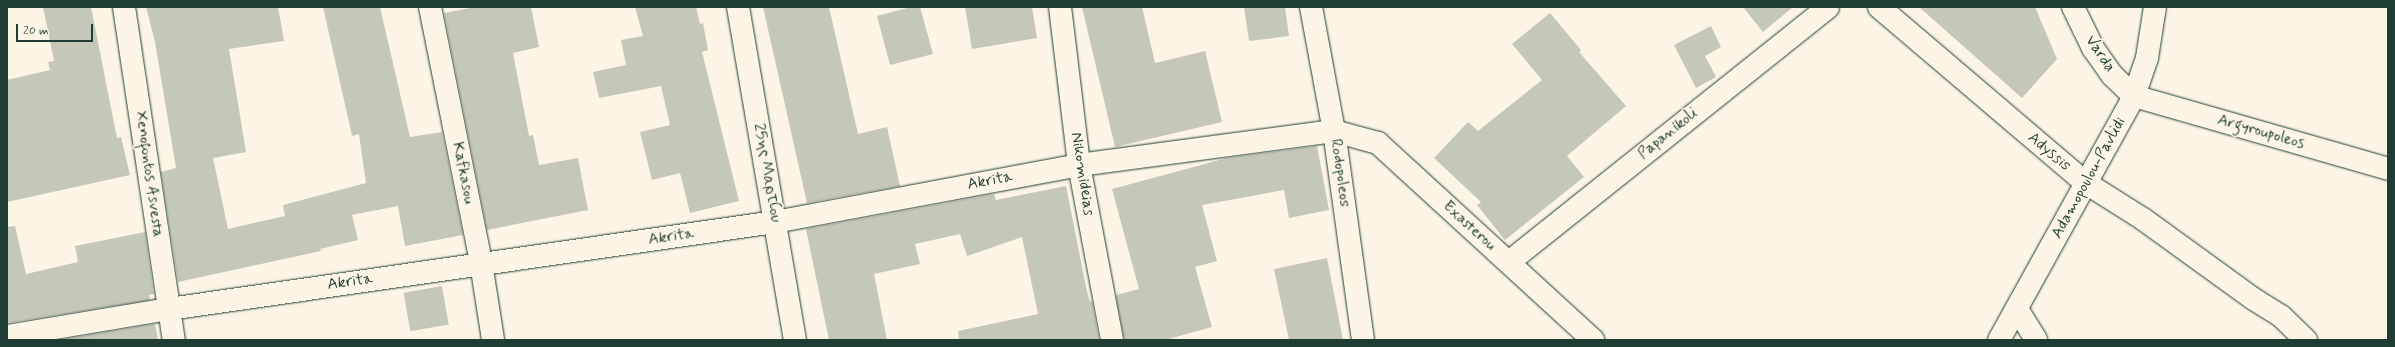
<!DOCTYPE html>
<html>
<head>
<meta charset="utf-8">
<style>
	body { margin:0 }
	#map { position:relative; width:2395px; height:347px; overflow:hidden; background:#fcf5e5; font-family:Mynerve,sans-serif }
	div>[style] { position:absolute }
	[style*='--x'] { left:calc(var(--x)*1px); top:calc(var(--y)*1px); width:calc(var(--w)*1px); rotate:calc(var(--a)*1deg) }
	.building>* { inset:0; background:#c5c7b9; transform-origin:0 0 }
	.roads { filter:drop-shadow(0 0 1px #1f3d34) drop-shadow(0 0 1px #1f3d34) }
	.minor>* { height:22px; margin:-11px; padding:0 11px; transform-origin:11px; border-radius:11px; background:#fcf5e5 }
	.major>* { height:22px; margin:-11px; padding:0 11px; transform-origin:11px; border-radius:11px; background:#fcf5e5 }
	span { translate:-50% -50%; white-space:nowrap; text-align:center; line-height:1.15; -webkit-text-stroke:3.5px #fcf5e5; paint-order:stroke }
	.street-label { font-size:16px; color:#1f3d34 }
	.frame { position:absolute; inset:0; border:8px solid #1f3d34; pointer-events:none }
	.scale { position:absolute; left:16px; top:24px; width:77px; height:18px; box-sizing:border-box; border:2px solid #1f3d34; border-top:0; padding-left:5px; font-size:12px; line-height:14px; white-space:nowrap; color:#1f3d34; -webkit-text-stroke:3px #fcf5e5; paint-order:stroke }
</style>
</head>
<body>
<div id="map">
	<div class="building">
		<i style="clip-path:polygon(43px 7px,91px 7px,117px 138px,121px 137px,130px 175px,7px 202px,7px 80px,50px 70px,48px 62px,54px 61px)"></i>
		<i style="clip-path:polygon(146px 7px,278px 7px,284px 41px,229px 49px,246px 152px,213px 158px,228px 229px,285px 216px,283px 205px,366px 183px,359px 134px,352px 136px,323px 7px,380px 7px,410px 137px,442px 132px,463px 235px,405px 246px,398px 206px,352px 215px,358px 240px,320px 249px,321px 251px,178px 282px,161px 172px,176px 168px,155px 42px)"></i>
		<i style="clip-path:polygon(476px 7px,531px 7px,539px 47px,513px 53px,529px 136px,533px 135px,539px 165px,578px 158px,588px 210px,487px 230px,444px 13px)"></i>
		<i style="clip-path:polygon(635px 7px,696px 7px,700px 24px,703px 23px,708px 50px,702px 52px,739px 201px,690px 213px,680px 173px,652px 180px,640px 132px,670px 125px,661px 86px,599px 98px,593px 72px,626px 65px,621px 40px,643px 36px)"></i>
		<i style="clip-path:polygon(763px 7px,829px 7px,858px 134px,887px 127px,900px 186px,807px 203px)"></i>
		<i style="clip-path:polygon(911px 7px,920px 7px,933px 54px,890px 65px,877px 16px)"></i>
		<i style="clip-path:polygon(965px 7px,1032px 7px,1037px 38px,972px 49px)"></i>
		<i style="clip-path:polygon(1082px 7px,1142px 7px,1155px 63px,1205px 51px,1222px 122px,1115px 147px)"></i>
		<i style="clip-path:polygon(1244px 7px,1285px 7px,1289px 36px,1249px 41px)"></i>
		<i style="clip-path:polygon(1743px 7px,1793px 7px,1763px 32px)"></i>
		<i style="clip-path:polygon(1919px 7px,2035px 7px,2057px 59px,2022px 98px)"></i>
		<i style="clip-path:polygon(1550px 13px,1581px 50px,1579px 52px,1626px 106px,1567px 156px,1584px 177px,1505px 240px,1477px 205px,1481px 202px,1434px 158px,1468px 122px,1478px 131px,1542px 80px,1512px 44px)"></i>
		<i style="clip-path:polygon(1711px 26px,1721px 47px,1705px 56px,1716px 77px,1696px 88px,1674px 45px)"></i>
		<i style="clip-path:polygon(1317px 146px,1329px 210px,1289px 218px,1284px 190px,1202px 205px,1217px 261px,1195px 267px,1212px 327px,1165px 340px,1124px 340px,1116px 295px,1139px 289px,1112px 189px,1227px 158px)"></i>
		<i style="clip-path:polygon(1066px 186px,1087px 292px,1090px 302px,1092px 301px,1099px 340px,959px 340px,958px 331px,1038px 314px,1022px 237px,967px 256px,960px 234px,915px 244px,920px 264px,874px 274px,887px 340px,829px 340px,806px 229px,994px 194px,996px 200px)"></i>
		<i style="clip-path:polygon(15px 226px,26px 274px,78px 262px,75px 246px,145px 232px,154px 294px,149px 295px,150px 300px,7px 323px,7px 227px)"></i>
		<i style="clip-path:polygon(1327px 258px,1343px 340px,1289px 340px,1274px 269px)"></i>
		<i style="left:442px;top:286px;width:39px;height:39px;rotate:80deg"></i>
		<i style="clip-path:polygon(155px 324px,158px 340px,59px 340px)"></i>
	</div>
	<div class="roads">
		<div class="minor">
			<i style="--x:124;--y:7;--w:337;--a:81.5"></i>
			<i style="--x:430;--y:7;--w:261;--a:78.7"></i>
			<i style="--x:481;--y:263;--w:78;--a:81.1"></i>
			<i style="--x:1060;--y:7;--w:159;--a:83.1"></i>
			<i style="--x:1079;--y:165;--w:178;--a:79.3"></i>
			<i style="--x:1311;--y:7;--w:126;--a:79.5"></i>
			<i style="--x:1334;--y:131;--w:211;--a:82.1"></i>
			<i style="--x:1879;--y:7;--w:272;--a:40.4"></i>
			<i style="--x:2086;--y:183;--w:67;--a:32.3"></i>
			<i style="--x:2143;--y:219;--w:135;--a:35.9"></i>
			<i style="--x:2252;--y:298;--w:34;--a:32"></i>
			<i style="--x:2281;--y:316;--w:35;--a:44"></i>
			<i style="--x:2073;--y:7;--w:46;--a:64"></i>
			<i style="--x:2093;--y:48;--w:33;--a:55"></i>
			<i style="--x:2112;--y:75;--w:30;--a:44"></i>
			<i style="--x:2134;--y:96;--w:264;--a:16"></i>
			<i style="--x:1509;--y:262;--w:408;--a:-38.6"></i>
			<i style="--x:2017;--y:309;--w:36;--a:58"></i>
			<i style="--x:7;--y:336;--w:164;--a:-9.5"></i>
			<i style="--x:169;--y:309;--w:612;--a:-8.17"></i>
			<i style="--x:775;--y:222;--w:309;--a:-10.6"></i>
			<i style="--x:1079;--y:165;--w:257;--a:-7.6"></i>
			<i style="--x:1334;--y:131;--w:46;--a:15.3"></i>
			<i style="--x:1378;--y:143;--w:292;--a:42.5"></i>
			<i style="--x:1999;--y:340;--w:279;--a:-61"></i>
			<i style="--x:2134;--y:96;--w:40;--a:-71.1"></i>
			<i style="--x:2147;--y:58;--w:52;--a:-81.1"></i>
		</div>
		<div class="major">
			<i style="--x:738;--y:7;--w:338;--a:80.3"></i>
		</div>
	</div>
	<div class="street-label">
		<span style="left:2100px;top:54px;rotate:56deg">Varda</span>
		<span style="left:2261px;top:132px;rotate:16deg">Argyroupoleos</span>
		<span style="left:1668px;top:134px;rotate:-39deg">Papanikoli</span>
		<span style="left:2049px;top:152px;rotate:40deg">Adyssis</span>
		<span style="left:463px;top:173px;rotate:79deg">Kafkasou</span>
		<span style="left:767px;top:173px;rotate:80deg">25ης Μαρτίου</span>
		<span style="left:1340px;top:173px;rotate:82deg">Rodopoleos</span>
		<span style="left:149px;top:174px;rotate:82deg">Xenofontos Asvesta</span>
		<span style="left:1082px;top:174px;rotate:81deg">Nikomideias</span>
		<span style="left:2089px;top:178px;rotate:-61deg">Adamopoulou-Pavlidi</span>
		<span style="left:990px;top:181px;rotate:-11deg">Akrita</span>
		<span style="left:1469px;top:226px;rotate:42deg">Exasterou</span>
		<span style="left:671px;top:237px;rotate:-8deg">Akrita</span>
		<span style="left:350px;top:282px;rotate:-8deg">Akrita</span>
	</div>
	<div class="frame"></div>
	<div class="scale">20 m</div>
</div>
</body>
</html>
